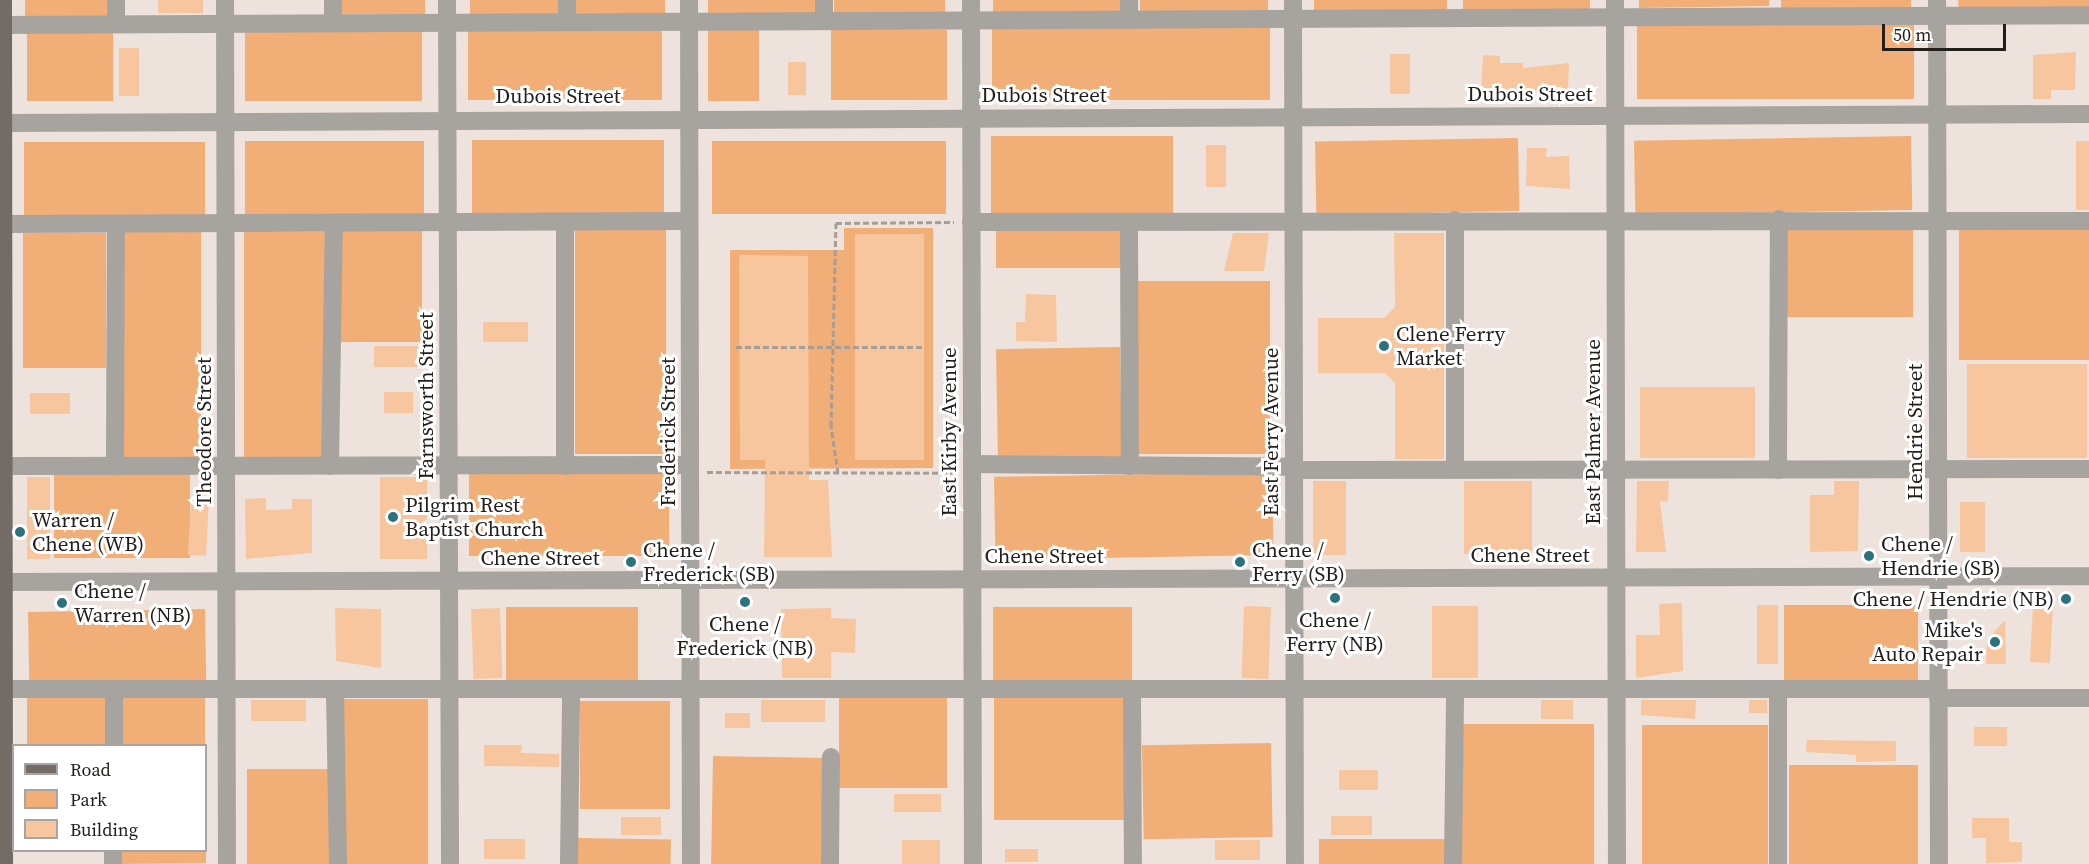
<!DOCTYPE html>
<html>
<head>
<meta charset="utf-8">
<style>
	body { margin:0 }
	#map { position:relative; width:2089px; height:864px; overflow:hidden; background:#eee3dc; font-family:"Source Serif 4",serif }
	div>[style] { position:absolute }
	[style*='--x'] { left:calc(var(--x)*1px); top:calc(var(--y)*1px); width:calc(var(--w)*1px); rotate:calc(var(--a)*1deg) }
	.green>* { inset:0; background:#f2ae77; transform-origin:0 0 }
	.building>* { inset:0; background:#f8c69e; transform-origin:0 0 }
	.path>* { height:3px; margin-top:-1.5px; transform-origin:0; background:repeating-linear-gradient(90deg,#a59d97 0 6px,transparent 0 9px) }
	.minor>* { height:18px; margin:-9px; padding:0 9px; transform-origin:9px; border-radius:9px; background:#a7a39f }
	.major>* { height:18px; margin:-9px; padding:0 9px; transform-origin:9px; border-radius:9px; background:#736b65 }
	.dots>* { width:16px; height:16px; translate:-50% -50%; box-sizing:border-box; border:3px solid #fff; border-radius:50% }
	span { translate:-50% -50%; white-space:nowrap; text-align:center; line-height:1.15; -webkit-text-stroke:6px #fff; paint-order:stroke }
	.street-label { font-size:21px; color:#221e1b }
	.poi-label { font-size:21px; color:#221e1b }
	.left { translate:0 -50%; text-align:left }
	.right { translate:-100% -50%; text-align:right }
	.legend { position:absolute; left:12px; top:744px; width:195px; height:108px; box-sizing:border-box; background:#fff; border:2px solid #a7a5a4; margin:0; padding:8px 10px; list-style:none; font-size:18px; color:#221e1b }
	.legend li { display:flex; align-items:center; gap:12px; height:30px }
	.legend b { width:30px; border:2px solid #a7a5a4 }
	.scale { position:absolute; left:1882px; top:24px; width:124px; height:27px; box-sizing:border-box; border:3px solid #221e1b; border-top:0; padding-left:8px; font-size:18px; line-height:21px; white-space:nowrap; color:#221e1b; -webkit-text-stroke:4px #fff; paint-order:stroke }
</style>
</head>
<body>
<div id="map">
	<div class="green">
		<i style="left:25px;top:0;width:84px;height:17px"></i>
		<i style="left:341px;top:0;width:84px;height:14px"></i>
		<i style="left:470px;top:0;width:92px;height:14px"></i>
		<i style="left:574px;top:0;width:91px;height:13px"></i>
		<i style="left:708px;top:0;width:109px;height:13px"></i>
		<i style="left:834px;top:0;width:111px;height:13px"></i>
		<i style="left:993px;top:0;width:130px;height:14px"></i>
		<i style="left:1140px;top:0;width:128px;height:14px"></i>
		<i style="clip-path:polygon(1314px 0,1447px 0,1447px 10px,1314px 12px)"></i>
		<i style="left:1463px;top:0;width:127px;height:12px"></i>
		<i style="clip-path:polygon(1639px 0,1769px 0,1769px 6px,1639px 8px)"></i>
		<i style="left:1781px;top:0;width:130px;height:8px"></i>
		<i style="clip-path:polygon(1958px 0,2089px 0,2089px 8px,1959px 10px)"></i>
		<i style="left:1637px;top:24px;width:277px;height:75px"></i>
		<i style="left:992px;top:28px;width:278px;height:72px"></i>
		<i style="left:468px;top:29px;width:194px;height:71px"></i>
		<i style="left:759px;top:29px;width:72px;height:51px;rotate:90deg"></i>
		<i style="left:947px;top:30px;width:70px;height:116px;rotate:90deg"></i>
		<i style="left:245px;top:31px;width:177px;height:70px"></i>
		<i style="left:27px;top:32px;width:86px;height:69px"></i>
		<i style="left:1173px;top:136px;width:77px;height:182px;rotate:90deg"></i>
		<i style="left:1911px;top:136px;width:74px;height:277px;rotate:89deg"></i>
		<i style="left:1518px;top:138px;width:73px;height:203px;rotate:89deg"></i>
		<i style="left:472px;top:140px;width:192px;height:75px"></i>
		<i style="left:245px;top:141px;width:179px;height:75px"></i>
		<i style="left:712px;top:141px;width:234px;height:73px"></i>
		<i style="left:24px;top:142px;width:181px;height:74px"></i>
		<i style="left:1786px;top:224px;width:127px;height:93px"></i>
		<i style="clip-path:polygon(844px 228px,933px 228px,933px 468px,730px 469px,730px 250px,844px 250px)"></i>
		<i style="left:1121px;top:228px;width:40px;height:125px;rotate:90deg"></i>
		<i style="left:1959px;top:228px;width:130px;height:132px"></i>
		<i style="left:666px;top:229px;width:225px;height:91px;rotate:90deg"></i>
		<i style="left:338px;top:231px;width:84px;height:111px"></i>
		<i style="left:122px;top:232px;width:79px;height:227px"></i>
		<i style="left:244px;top:232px;width:82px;height:228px"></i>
		<i style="left:23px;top:233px;width:83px;height:135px"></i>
		<i style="left:1270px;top:281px;width:173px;height:132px;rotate:90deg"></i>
		<i style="left:1120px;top:347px;width:111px;height:124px;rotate:89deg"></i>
		<i style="left:1272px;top:472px;width:83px;height:278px;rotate:89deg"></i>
		<i style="left:54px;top:474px;width:136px;height:84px"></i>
		<i style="left:669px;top:474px;width:82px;height:200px;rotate:90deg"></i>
		<i style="left:1784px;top:605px;width:134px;height:75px"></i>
		<i style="left:506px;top:607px;width:132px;height:79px"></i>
		<i style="left:993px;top:607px;width:139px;height:77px"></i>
		<i style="left:205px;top:609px;width:75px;height:177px;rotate:89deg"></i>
		<i style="left:27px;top:697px;width:83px;height:49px"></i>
		<i style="left:120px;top:697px;width:85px;height:48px"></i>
		<i style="left:947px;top:698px;width:90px;height:108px;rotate:90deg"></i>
		<i style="left:1124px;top:698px;width:122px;height:130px;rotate:90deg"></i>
		<i style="left:343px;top:699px;width:85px;height:165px"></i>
		<i style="left:580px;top:701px;width:90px;height:108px"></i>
		<i style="left:1460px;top:724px;width:134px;height:140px"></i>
		<i style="left:1642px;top:725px;width:126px;height:139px"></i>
		<i style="left:1271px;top:743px;width:94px;height:129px;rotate:89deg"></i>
		<i style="left:713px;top:756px;width:110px;height:108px;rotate:1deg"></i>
		<i style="left:1789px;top:765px;width:129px;height:99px"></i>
		<i style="left:247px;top:769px;width:82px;height:95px"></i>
		<i style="clip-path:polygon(206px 827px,206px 863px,120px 864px,120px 851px,206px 850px)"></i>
		<i style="left:578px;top:838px;width:93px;height:26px;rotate:1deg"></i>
		<i style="left:1447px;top:839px;width:25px;height:128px;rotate:90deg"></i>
	</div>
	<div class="building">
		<i style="left:158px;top:0;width:45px;height:13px"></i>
		<i style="left:119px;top:48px;width:20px;height:48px"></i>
		<i style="clip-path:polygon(2076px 52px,2075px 90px,2051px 90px,2051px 99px,2033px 99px,2033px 55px)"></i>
		<i style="left:1390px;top:54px;width:20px;height:40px"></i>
		<i style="clip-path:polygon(1483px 55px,1500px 56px,1500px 63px,1523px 63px,1523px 68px,1569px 63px,1568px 91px,1481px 93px)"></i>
		<i style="left:788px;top:62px;width:18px;height:33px"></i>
		<i style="left:2089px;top:141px;width:69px;height:13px;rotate:90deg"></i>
		<i style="left:1206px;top:145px;width:20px;height:42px"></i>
		<i style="clip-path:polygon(1527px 148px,1547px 148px,1546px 157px,1569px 156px,1570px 189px,1526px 186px)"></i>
		<i style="clip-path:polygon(1233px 233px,1269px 233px,1264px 271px,1224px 271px)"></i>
		<i style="clip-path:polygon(1394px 233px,1444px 233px,1444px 459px,1395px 459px,1395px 383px,1385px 373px,1318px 373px,1318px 318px,1384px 318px,1395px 307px)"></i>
		<i style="left:855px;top:234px;width:69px;height:226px"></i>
		<i style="clip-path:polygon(739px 255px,808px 256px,809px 480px,828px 480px,832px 557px,764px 557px,765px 460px,740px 460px)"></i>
		<i style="clip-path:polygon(1026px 294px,1056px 295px,1057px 342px,1016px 341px,1016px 322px,1025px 322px)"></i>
		<i style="left:528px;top:322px;width:20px;height:45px;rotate:90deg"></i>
		<i style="left:418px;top:346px;width:21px;height:44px;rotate:90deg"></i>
		<i style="left:1967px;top:364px;width:120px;height:94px"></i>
		<i style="left:1640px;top:387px;width:115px;height:71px"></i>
		<i style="left:384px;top:392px;width:29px;height:21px"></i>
		<i style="left:30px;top:393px;width:40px;height:21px"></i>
		<i style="left:27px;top:477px;width:23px;height:82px"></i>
		<i style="left:380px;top:477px;width:47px;height:82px"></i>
		<i style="left:1313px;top:481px;width:33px;height:74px"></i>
		<i style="left:1464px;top:481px;width:68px;height:73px"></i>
		<i style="clip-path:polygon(1637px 481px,1669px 481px,1668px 502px,1660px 501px,1666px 552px,1636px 552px)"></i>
		<i style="clip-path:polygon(1834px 481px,1859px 481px,1858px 551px,1810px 552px,1810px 495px,1834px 495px)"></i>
		<i style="left:191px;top:498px;width:18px;height:57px;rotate:3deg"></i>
		<i style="clip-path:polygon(266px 498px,266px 510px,292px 509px,292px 499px,312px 499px,312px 553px,246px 559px,245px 499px)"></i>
		<i style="left:1960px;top:502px;width:25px;height:50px"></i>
		<i style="clip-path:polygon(1682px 603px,1683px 671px,1636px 678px,1636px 635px,1660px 635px,1659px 604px)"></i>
		<i style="left:2033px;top:604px;width:20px;height:58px;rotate:3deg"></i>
		<i style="left:1757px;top:605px;width:21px;height:59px"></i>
		<i style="left:1244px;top:606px;width:27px;height:72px;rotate:2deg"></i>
		<i style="left:1432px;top:606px;width:46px;height:72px"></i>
		<i style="clip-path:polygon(335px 608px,381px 609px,381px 668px,336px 661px)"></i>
		<i style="left:500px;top:608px;width:70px;height:29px;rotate:88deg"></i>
		<i style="clip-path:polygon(831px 608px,831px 618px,856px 619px,855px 653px,831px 652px,831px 678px,782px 678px,781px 609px)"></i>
		<i style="clip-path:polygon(2005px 620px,2006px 664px,1986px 664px,1987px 640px)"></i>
		<i style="left:306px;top:700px;width:21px;height:55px;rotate:90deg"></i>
		<i style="left:761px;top:700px;width:64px;height:22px"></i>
		<i style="left:1541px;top:700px;width:32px;height:19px"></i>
		<i style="clip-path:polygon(1641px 700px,1696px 700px,1695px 719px,1641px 715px)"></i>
		<i style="left:1749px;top:700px;width:18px;height:13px"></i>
		<i style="left:725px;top:713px;width:25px;height:15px"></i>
		<i style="left:1974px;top:727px;width:33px;height:19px"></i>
		<i style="clip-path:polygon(1807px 740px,1896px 741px,1896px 761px,1856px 762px,1856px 755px,1806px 752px)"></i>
		<i style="clip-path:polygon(484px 745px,522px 745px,521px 753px,559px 754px,559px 767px,484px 766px)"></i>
		<i style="left:1339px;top:770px;width:39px;height:20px"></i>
		<i style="left:894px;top:794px;width:47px;height:18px"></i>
		<i style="left:1331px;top:816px;width:41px;height:19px"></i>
		<i style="left:621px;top:817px;width:40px;height:18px"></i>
		<i style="clip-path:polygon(1972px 818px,2009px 818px,2009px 842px,2022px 842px,2022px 862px,1986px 863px,1986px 838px,1972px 838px)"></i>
		<i style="left:484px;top:839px;width:41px;height:20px"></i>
		<i style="left:940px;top:840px;width:24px;height:38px;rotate:90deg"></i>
		<i style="left:1215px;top:840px;width:45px;height:20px"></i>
		<i style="left:1005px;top:849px;width:33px;height:13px"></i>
	</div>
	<div class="path">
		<i style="--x:736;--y:347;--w:188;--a:0"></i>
		<i style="--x:707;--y:472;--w:248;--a:0.2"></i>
		<i style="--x:838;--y:473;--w:48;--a:-98.5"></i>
		<i style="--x:831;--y:426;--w:203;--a:-88.6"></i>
		<i style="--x:836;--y:223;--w:118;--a:-0.5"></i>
	</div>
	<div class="minor">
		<i style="--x:225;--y:0;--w:864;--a:89.87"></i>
		<i style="--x:447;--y:0;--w:864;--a:89.8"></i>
		<i style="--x:689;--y:0;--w:864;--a:89.87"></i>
		<i style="--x:971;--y:0;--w:864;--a:89.87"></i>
		<i style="--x:1293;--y:0;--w:864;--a:89.87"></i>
		<i style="--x:1615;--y:0;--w:864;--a:89.87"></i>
		<i style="--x:1937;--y:0;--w:864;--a:89.87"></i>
		<i style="--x:1129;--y:20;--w:20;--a:-90"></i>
		<i style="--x:824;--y:21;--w:21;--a:-90"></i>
		<i style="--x:567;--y:22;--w:22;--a:-90"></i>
		<i style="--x:333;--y:23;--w:23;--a:-90"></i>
		<i style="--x:116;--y:24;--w:24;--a:-90"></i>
		<i style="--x:0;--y:25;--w:2089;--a:-0.27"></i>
		<i style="--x:0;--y:123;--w:2089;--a:-0.25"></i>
		<i style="--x:1455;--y:220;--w:249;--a:90"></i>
		<i style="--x:971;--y:222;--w:1118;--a:-0.05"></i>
		<i style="--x:1129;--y:222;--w:244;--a:89.8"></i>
		<i style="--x:0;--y:224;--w:689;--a:-0.25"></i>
		<i style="--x:972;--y:464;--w:322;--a:0.5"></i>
		<i style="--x:0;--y:466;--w:690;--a:-0.08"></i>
		<i style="--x:115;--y:466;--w:242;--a:-89.8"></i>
		<i style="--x:330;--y:466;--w:242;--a:-89.1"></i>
		<i style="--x:565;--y:466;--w:243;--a:-90"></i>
		<i style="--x:1294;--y:470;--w:795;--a:-0.07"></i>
		<i style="--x:1778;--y:470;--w:251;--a:-89.8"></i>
		<i style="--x:0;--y:582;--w:2089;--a:-0.16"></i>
		<i style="--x:3;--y:689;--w:1935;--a:0"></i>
		<i style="--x:1778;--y:689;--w:175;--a:90"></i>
		<i style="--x:1132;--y:690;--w:174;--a:89.7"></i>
		<i style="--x:335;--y:692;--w:172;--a:89"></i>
		<i style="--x:1938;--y:698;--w:151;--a:0"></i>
		<i style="--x:114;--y:746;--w:55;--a:-90"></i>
		<i style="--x:113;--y:864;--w:14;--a:-90"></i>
		<i style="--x:569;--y:864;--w:172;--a:-89.3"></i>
		<i style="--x:830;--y:864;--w:107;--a:-89.5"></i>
		<i style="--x:1453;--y:864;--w:173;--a:-89.3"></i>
	</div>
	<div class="major">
		<i style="--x:3;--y:0;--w:864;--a:89.93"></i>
	</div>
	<div class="dots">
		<i style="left:1384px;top:346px;background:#2a727d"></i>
		<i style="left:393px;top:517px;background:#2a727d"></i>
		<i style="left:20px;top:532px;background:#2a727d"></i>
		<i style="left:1869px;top:556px;background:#2a727d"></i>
		<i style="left:631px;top:562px;background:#2a727d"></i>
		<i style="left:1240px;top:562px;background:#2a727d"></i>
		<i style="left:1335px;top:598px;background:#2a727d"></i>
		<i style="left:2066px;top:599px;background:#2a727d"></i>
		<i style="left:745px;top:602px;background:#2a727d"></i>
		<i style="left:62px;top:603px;background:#2a727d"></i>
		<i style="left:1995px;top:642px;background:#2a727d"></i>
	</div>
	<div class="street-label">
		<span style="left:1530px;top:94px">Dubois Street</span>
		<span style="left:1044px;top:95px">Dubois Street</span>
		<span style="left:558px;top:96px">Dubois Street</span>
		<span style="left:426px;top:396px;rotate:-90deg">Farnsworth Street</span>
		<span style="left:204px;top:432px;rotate:-90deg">Theodore Street</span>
		<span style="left:668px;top:432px;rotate:-90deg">Frederick Street</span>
		<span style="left:949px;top:432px;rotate:-90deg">East Kirby Avenue</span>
		<span style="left:1271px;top:432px;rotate:-90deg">East Ferry Avenue</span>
		<span style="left:1593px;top:432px;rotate:-90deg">East Palmer Avenue</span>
		<span style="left:1915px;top:432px;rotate:-90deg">Hendrie Street</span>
		<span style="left:1530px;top:555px">Chene Street</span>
		<span style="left:1044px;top:556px">Chene Street</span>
		<span style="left:540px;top:558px">Chene Street</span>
	</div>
	<div class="poi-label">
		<span class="left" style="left:1396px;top:346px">Clene Ferry<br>Market</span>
		<span class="left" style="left:405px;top:517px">Pilgrim Rest<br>Baptist Church</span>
		<span class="left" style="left:32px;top:532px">Warren /<br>Chene (WB)</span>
		<span class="left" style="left:1881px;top:556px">Chene /<br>Hendrie (SB)</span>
		<span class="left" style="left:643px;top:562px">Chene /<br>Frederick (SB)</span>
		<span class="left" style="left:1252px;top:562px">Chene /<br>Ferry (SB)</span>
		<span class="left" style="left:74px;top:603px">Chene /<br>Warren (NB)</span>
		<span class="right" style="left:2054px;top:599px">Chene / Hendrie (NB)</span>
		<span style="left:1335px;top:632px">Chene /<br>Ferry (NB)</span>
		<span style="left:745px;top:636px">Chene /<br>Frederick (NB)</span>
		<span class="right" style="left:1983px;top:642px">Mike's<br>Auto Repair</span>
	</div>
	<ul class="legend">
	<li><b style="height:8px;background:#736b65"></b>Road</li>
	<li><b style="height:16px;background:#f2ae77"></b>Park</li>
	<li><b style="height:16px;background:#f8c69e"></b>Building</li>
	</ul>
	<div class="scale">50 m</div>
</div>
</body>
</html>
